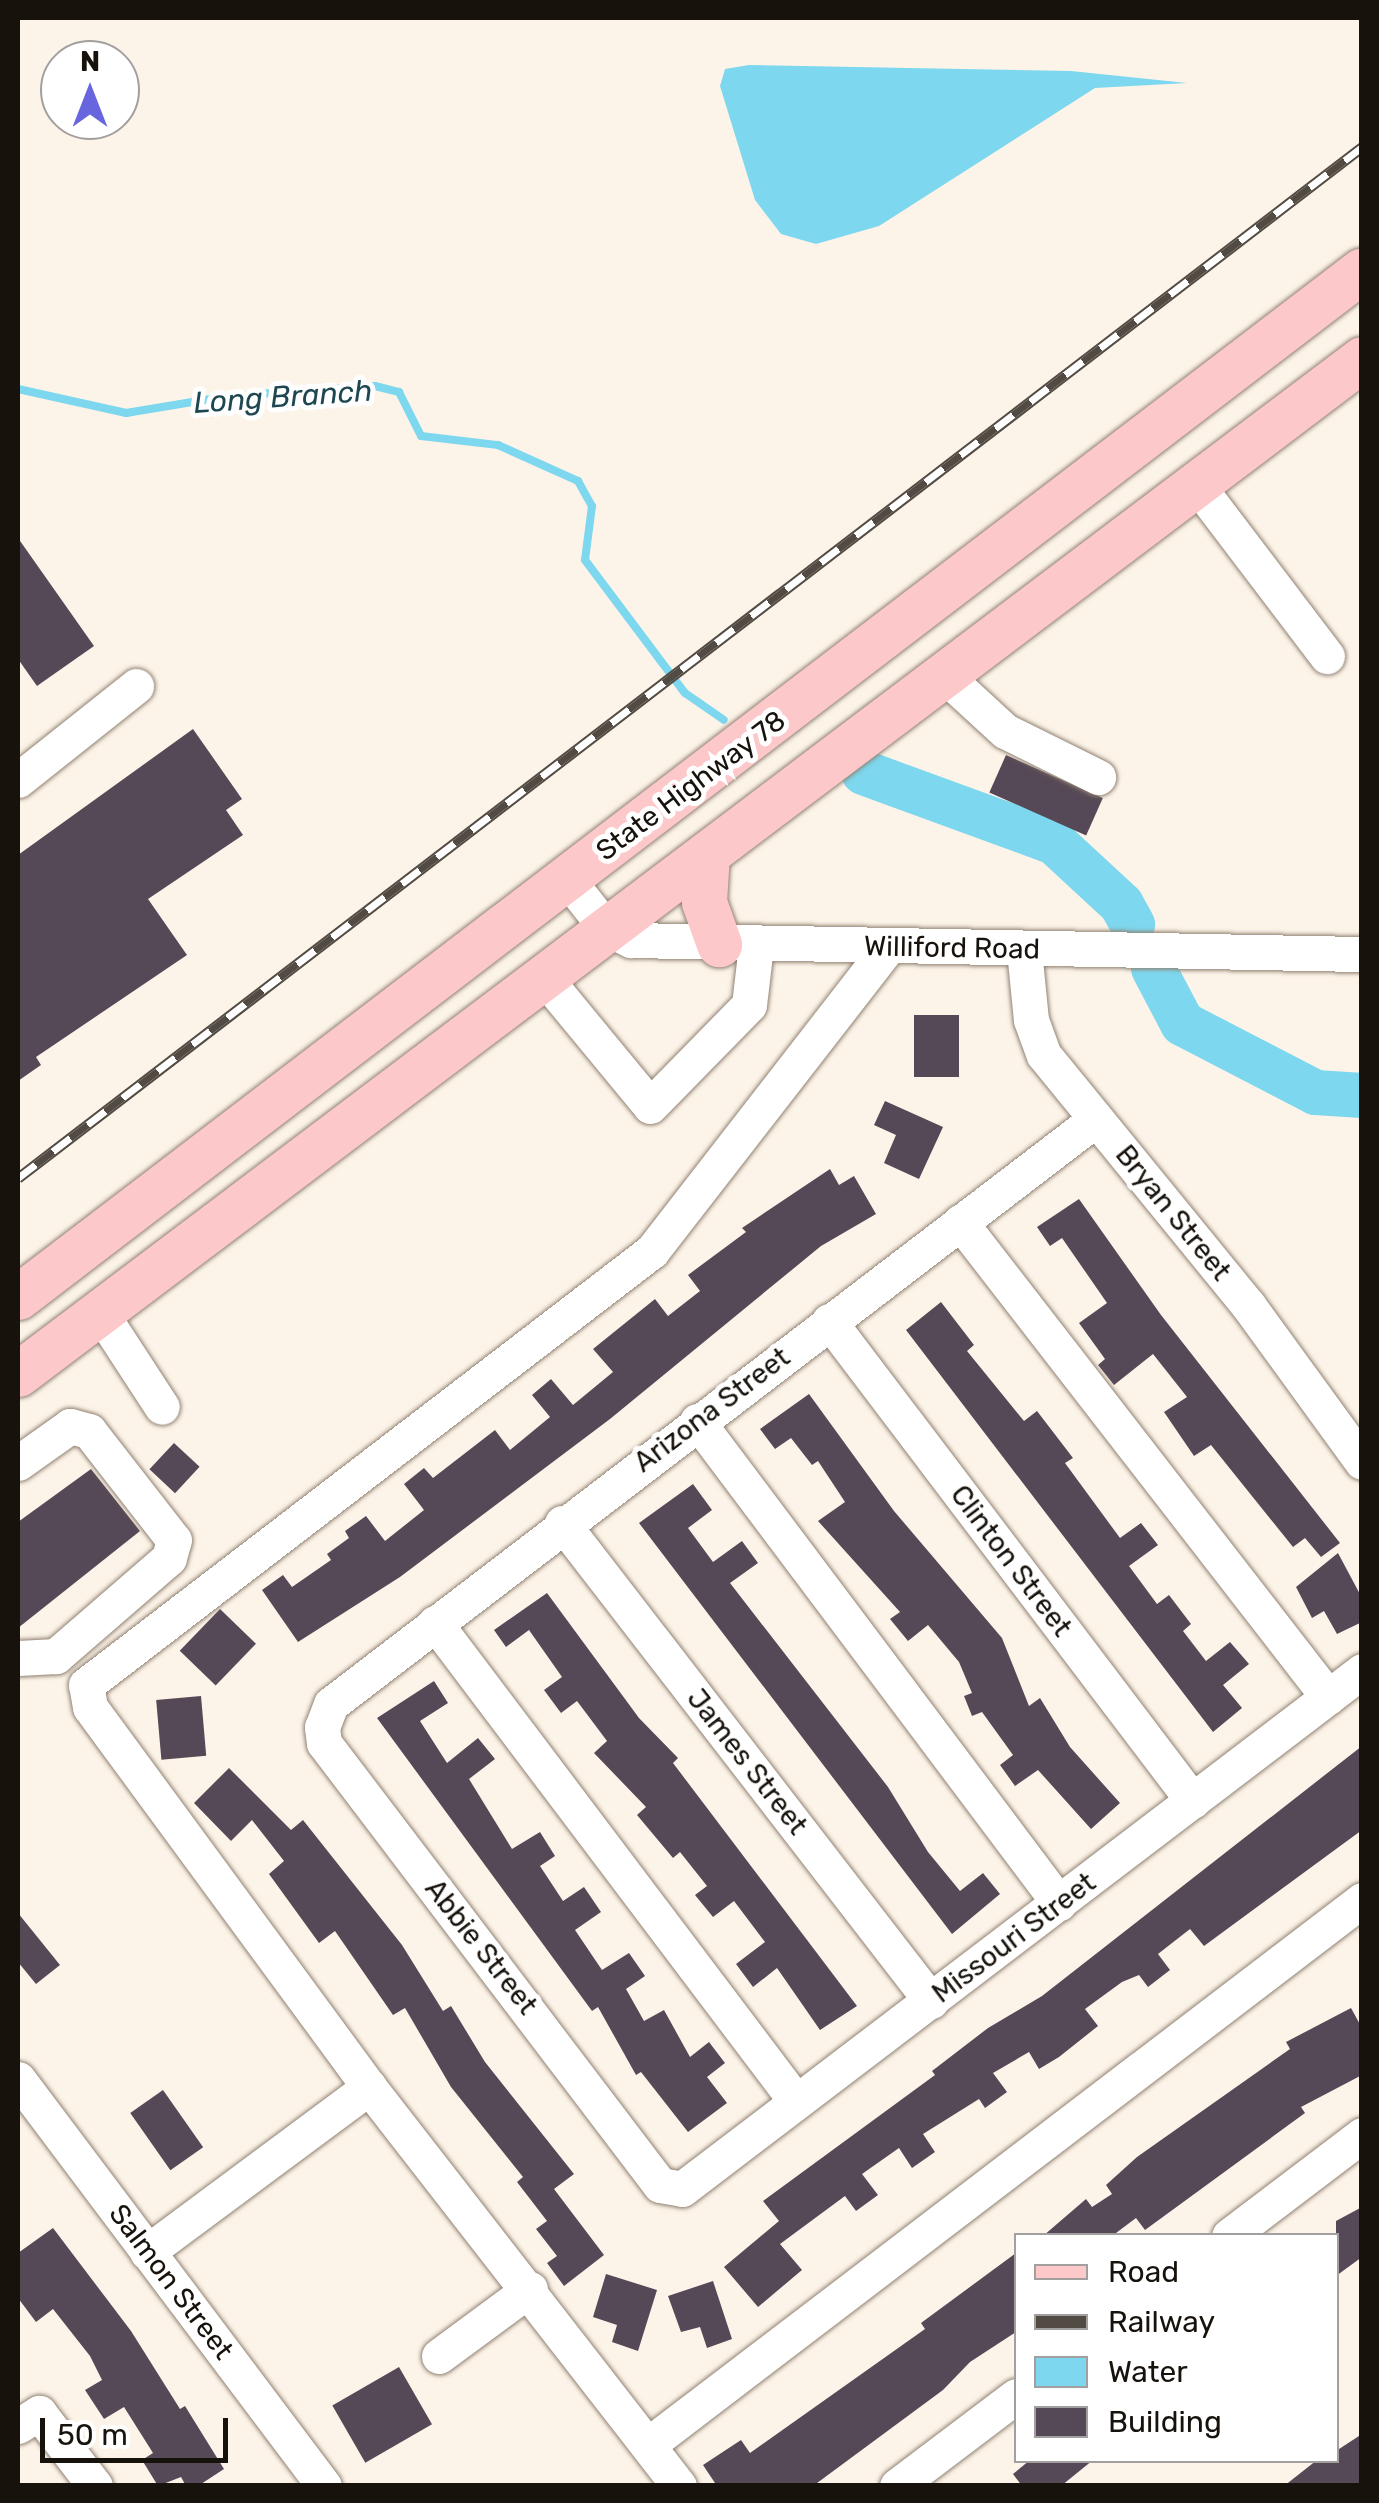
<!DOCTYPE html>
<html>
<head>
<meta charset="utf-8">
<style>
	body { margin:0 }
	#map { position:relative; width:1379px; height:2503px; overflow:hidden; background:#fdf4e9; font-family:Rubik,sans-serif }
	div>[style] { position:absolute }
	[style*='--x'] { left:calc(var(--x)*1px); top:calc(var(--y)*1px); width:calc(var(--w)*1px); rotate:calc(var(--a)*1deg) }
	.water>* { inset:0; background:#7dd7ee }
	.stream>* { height:8px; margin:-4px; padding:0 4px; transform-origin:4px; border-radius:4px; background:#7dd7ee }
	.river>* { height:45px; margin:-22.5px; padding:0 22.5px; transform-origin:22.5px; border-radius:22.5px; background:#7dd7ee }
	.building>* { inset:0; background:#564957; transform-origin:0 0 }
	.roads { filter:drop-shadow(0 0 2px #908272) drop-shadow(0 0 2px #908272) }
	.minor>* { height:35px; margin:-17.5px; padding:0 17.5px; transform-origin:17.5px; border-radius:17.5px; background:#fff }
	.major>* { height:45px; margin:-22.5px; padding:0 22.5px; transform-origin:22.5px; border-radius:22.5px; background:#fdc8ca }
	.rail>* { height:11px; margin-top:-5.5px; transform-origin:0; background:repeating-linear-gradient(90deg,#fff 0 22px,#514b44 0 44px); box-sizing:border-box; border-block:2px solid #514b44 }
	span { translate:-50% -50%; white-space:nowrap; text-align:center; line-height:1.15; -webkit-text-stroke:10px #fff; paint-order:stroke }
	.street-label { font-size:28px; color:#17120c }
	.water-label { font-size:30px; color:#1e4751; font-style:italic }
	.frame { position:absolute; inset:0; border:20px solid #17120c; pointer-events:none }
	.legend { position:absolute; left:1014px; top:2233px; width:325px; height:230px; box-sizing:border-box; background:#fff; border:2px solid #a2a09e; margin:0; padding:12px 18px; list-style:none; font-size:30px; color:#17120c }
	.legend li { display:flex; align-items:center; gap:20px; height:50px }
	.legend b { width:50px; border:2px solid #a2a09e }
	.north { position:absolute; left:40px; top:40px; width:100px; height:100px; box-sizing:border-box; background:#fff; border:2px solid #a2a09e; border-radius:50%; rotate:0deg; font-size:28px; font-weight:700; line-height:40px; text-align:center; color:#17120c }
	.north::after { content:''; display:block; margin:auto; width:35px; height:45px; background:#6766df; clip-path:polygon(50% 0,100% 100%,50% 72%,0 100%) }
	.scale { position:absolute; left:40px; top:2418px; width:188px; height:45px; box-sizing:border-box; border:5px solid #17120c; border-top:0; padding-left:12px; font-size:30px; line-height:35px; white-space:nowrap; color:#17120c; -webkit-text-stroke:8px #fff; paint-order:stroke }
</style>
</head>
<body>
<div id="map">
	<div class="water">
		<i style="clip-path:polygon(749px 65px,1071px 71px,1187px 83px,1095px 88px,879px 226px,816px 244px,781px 234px,755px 200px,720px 86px,725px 69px)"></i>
	</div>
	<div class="stream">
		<i style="--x:18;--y:389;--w:111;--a:12.5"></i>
		<i style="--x:126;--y:413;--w:104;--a:-9.4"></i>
		<i style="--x:229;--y:396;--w:146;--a:-3.9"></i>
		<i style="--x:375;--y:386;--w:25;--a:14"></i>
		<i style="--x:399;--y:392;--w:49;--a:63.4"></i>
		<i style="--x:421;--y:436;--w:78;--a:6.7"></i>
		<i style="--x:498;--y:445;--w:88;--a:24.2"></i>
		<i style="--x:578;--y:481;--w:29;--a:61"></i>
		<i style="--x:592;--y:506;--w:54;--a:97.4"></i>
		<i style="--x:585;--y:560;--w:166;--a:53.1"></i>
		<i style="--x:685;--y:693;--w:47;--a:34.7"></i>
	</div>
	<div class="river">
		<i style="--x:863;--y:772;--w:203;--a:20.1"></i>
		<i style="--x:1054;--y:842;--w:91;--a:42.8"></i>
		<i style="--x:1121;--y:904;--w:23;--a:61"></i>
		<i style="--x:1153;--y:968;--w:62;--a:62.2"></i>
		<i style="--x:1182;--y:1023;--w:150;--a:27.4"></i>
		<i style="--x:1315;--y:1092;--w:47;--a:3.7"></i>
	</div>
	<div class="building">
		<i style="clip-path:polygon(18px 538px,94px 646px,37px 686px,18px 659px)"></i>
		<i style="clip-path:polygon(193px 729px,242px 799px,226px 810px,243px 835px,148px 899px,187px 955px,36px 1057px,41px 1065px,18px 1081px,18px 855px)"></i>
		<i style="left:1006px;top:755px;width:106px;height:41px;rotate:24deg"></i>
		<i style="left:914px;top:1015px;width:45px;height:62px"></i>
		<i style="clip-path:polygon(885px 1101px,943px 1127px,919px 1179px,884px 1163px,896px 1135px,874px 1125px)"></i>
		<i style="clip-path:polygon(830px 1169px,839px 1185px,854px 1176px,876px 1214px,821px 1246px,610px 1419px,400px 1577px,298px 1642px,262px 1590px,283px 1575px,292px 1587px,331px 1560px,327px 1554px,349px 1538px,345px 1531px,366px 1516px,385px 1541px,424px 1510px,404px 1484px,424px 1468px,433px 1478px,495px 1430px,510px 1450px,550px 1417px,532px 1395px,551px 1379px,573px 1405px,613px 1372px,593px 1349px,655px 1299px,668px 1316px,700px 1291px,688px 1275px,746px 1232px,742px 1228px)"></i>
		<i style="clip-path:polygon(1079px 1199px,1161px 1315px,1340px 1543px,1321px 1557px,1305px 1538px,1293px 1547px,1211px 1445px,1194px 1456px,1164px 1412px,1187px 1397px,1153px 1354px,1114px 1385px,1098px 1365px,1105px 1359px,1079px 1323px,1107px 1303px,1062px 1238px,1050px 1246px,1037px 1227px)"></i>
		<i style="clip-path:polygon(941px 1302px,974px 1345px,967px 1351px,1024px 1421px,1037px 1411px,1073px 1458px,1065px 1463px,1120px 1538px,1141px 1523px,1158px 1545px,1129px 1566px,1157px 1604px,1169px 1595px,1191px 1624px,1183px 1631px,1206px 1661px,1230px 1642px,1249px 1664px,1223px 1685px,1242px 1708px,1213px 1732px,906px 1330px)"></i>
		<i style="clip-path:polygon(809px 1394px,894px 1511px,1002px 1638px,1029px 1706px,1040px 1698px,1070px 1747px,1120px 1803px,1091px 1829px,1038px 1770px,1015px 1786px,1000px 1765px,1013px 1755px,982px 1712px,972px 1716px,964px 1696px,972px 1693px,959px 1662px,928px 1625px,908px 1641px,890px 1619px,900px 1612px,818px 1521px,845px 1502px,818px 1461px,812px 1465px,791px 1438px,775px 1449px,760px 1429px)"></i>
		<i style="left:174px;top:1443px;width:35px;height:36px;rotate:43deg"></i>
		<i style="clip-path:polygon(91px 1469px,140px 1531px,18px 1628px,18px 1522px)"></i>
		<i style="clip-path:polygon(693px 1484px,712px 1510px,688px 1528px,713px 1562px,742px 1541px,758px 1563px,730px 1583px,888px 1787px,928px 1852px,960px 1891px,983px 1873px,1000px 1894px,952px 1934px,639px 1523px)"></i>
		<i style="clip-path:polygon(1338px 1553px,1362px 1598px,1362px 1622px,1337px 1634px,1324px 1611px,1312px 1618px,1296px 1587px)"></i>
		<i style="clip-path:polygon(547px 1593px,639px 1718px,678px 1758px,673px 1763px,857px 2006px,820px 2030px,777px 1968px,753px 1987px,736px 1964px,765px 1942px,734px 1901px,713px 1917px,695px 1895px,707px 1886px,680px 1852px,673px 1858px,637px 1815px,646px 1807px,594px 1753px,607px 1741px,577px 1701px,561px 1713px,544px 1690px,562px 1677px,529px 1630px,506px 1647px,494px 1630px)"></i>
		<i style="left:220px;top:1609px;width:50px;height:58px;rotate:44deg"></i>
		<i style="clip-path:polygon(434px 1681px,448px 1703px,420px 1721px,447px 1763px,478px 1738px,495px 1759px,469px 1779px,512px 1849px,540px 1832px,555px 1856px,540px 1866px,563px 1901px,584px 1887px,601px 1912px,575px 1930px,602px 1970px,629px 1953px,645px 1976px,626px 1989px,644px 2021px,664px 2010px,690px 2057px,709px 2042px,725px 2063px,707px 2077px,727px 2103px,688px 2132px,641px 2072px,636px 2075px,598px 2007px,592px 2011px,377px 1718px)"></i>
		<i style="left:201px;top:1696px;width:60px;height:45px;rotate:85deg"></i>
		<i style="clip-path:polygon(1362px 1746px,1362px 1830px,1204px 1946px,1190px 1929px,1158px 1954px,1170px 1970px,1148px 1987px,1139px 1975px,1122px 1982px,1085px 2009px,1098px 2026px,1059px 2057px,1039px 2069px,1029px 2052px,993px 2073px,1007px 2092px,985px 2108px,979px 2099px,923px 2134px,935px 2152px,912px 2168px,899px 2148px,862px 2174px,878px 2195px,856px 2211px,845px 2196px,780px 2244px,802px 2270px,758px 2307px,724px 2267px,779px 2221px,763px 2201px,935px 2075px,932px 2071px,988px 2028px,1042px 1996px)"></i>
		<i style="clip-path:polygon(229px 1768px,291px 1830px,303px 1820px,402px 1945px,443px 2011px,451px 2006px,485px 2062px,574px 2174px,554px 2189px,604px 2255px,564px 2286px,547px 2263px,557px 2256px,536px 2229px,547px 2221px,517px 2182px,523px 2177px,451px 2087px,405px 2008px,393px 2015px,335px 1931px,319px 1943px,269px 1874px,284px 1861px,252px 1820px,231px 1841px,194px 1803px)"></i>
		<i style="clip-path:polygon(18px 1913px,60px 1965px,36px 1984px,18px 1962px)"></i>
		<i style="clip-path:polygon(1351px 2008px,1362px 2028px,1362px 2075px,1301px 2107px,1305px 2113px,1145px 2230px,1136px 2218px,1112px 2236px,1043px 2236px,1086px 2199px,1092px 2207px,1112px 2194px,1106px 2185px,1137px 2157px,1290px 2049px,1286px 2042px)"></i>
		<i style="left:163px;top:2090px;width:70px;height:40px;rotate:55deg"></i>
		<i style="clip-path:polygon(1362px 2207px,1362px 2257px,1336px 2276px,1336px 2221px)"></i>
		<i style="clip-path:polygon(53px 2228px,131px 2331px,180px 2409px,185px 2406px,224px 2469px,198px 2486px,186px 2486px,181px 2477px,158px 2486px,142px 2460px,153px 2453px,124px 2407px,104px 2419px,85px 2390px,102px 2380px,90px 2356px,53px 2309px,36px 2322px,18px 2298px,18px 2253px)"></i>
		<i style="clip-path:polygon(1016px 2253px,1016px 2332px,970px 2362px,943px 2390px,813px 2486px,717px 2486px,703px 2465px,741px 2440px,750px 2453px,925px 2329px,921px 2323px)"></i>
		<i style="clip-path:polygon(606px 2274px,657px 2290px,638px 2351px,612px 2342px,617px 2325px,593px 2317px)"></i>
		<i style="clip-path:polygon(713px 2281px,732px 2339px,707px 2348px,700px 2327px,681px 2332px,668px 2296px)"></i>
		<i style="left:399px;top:2367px;width:66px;height:77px;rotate:60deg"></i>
		<i style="clip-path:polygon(1362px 2434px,1362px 2486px,1284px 2486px,1317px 2460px,1336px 2460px,1336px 2451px)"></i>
		<i style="clip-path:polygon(1030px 2460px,1093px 2460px,1061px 2486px,1022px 2486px,1013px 2474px)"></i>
	</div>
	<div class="roads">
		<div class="minor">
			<i style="--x:1197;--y:485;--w:215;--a:52.8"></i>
			<i style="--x:944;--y:675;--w:83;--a:42.6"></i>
			<i style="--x:1005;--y:731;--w:104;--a:26.3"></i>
			<i style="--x:18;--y:780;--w:151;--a:-38.5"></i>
			<i style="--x:568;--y:880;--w:61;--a:51.6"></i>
			<i style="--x:606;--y:928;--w:28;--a:26"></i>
			<i style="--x:631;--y:940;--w:731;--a:1.1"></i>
			<i style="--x:1024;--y:950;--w:70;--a:84.3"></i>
			<i style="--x:1031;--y:1020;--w:37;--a:70"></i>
			<i style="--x:1044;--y:1055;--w:323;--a:50.8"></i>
			<i style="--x:1248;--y:1305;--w:194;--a:54"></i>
			<i style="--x:543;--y:976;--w:168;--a:50.5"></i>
			<i style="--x:650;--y:1106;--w:141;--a:-45.6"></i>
			<i style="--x:749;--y:1005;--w:60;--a:-83.3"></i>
			<i style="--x:1096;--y:1119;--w:963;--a:142.59"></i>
			<i style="--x:331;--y:1704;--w:25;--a:111"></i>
			<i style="--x:322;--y:1727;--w:16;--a:83"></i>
			<i style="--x:324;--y:1743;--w:555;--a:52.76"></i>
			<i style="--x:660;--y:2185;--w:22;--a:10"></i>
			<i style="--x:682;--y:2189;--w:855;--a:-37.3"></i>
			<i style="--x:960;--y:1222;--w:601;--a:52.23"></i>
			<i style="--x:100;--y:1312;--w:113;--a:56.9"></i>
			<i style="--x:829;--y:1321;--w:602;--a:52.83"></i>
			<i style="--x:697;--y:1421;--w:603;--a:53.09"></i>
			<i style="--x:18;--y:1463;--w:64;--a:-35.4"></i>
			<i style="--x:70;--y:1426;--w:20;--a:15"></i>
			<i style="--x:89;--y:1431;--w:138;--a:52.1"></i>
			<i style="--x:174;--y:1540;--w:19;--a:106"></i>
			<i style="--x:169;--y:1558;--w:150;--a:139.1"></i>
			<i style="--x:56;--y:1656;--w:38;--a:177"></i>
			<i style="--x:562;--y:1523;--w:604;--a:52.33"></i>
			<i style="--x:435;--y:1623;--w:598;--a:52.96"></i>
			<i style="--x:18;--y:2079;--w:509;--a:53.06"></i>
			<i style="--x:1229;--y:2236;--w:167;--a:-37.2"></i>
			<i style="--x:147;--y:2252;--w:277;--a:-36.6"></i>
			<i style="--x:439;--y:2356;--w:113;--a:-36.4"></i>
			<i style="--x:18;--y:2426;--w:25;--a:-32"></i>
			<i style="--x:39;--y:2413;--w:92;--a:52.5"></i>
			<i style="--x:649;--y:2444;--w:897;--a:-37.34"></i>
			<i style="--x:679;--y:2486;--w:505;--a:-127.85"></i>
			<i style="--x:369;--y:2087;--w:471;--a:-126.3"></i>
			<i style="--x:90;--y:1707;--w:22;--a:-100"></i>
			<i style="--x:86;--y:1685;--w:713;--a:-37.48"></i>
			<i style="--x:652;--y:1251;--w:385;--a:-52.2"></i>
			<i style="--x:897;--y:2486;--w:149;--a:-37.1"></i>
		</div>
		<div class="major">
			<i style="--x:707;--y:854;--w:48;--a:93.6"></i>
			<i style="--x:704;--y:902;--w:45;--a:70.3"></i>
			<i style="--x:18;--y:1297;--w:1691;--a:-37.38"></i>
			<i style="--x:18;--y:1374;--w:1684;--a:-37.06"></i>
		</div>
	</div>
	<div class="rail">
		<i style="--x:18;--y:1178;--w:1694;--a:-37.49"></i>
	</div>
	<div class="street-label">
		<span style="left:691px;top:786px;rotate:-37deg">State Highway 78</span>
		<span style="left:952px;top:948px;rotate:1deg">Williford Road</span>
		<span style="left:1173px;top:1213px;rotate:51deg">Bryan Street</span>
		<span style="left:712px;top:1410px;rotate:-37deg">Arizona Street</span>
		<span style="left:1011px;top:1561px;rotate:53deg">Clinton Street</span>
		<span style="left:747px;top:1762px;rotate:52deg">James Street</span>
		<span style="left:1014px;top:1938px;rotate:-37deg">Missouri Street</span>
		<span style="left:481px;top:1947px;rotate:52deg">Abbie Street</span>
		<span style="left:171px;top:2282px;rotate:53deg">Salmon Street</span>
	</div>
	<div class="water-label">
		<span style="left:283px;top:397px;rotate:-4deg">Long Branch</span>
	</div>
	<div class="frame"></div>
	<ul class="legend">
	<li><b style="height:12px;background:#fdc8ca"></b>Road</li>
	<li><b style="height:12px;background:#514b44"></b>Railway</li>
	<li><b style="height:28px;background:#7dd7ee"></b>Water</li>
	<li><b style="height:28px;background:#564957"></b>Building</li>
	</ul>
	<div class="north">N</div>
	<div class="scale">50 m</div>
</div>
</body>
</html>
